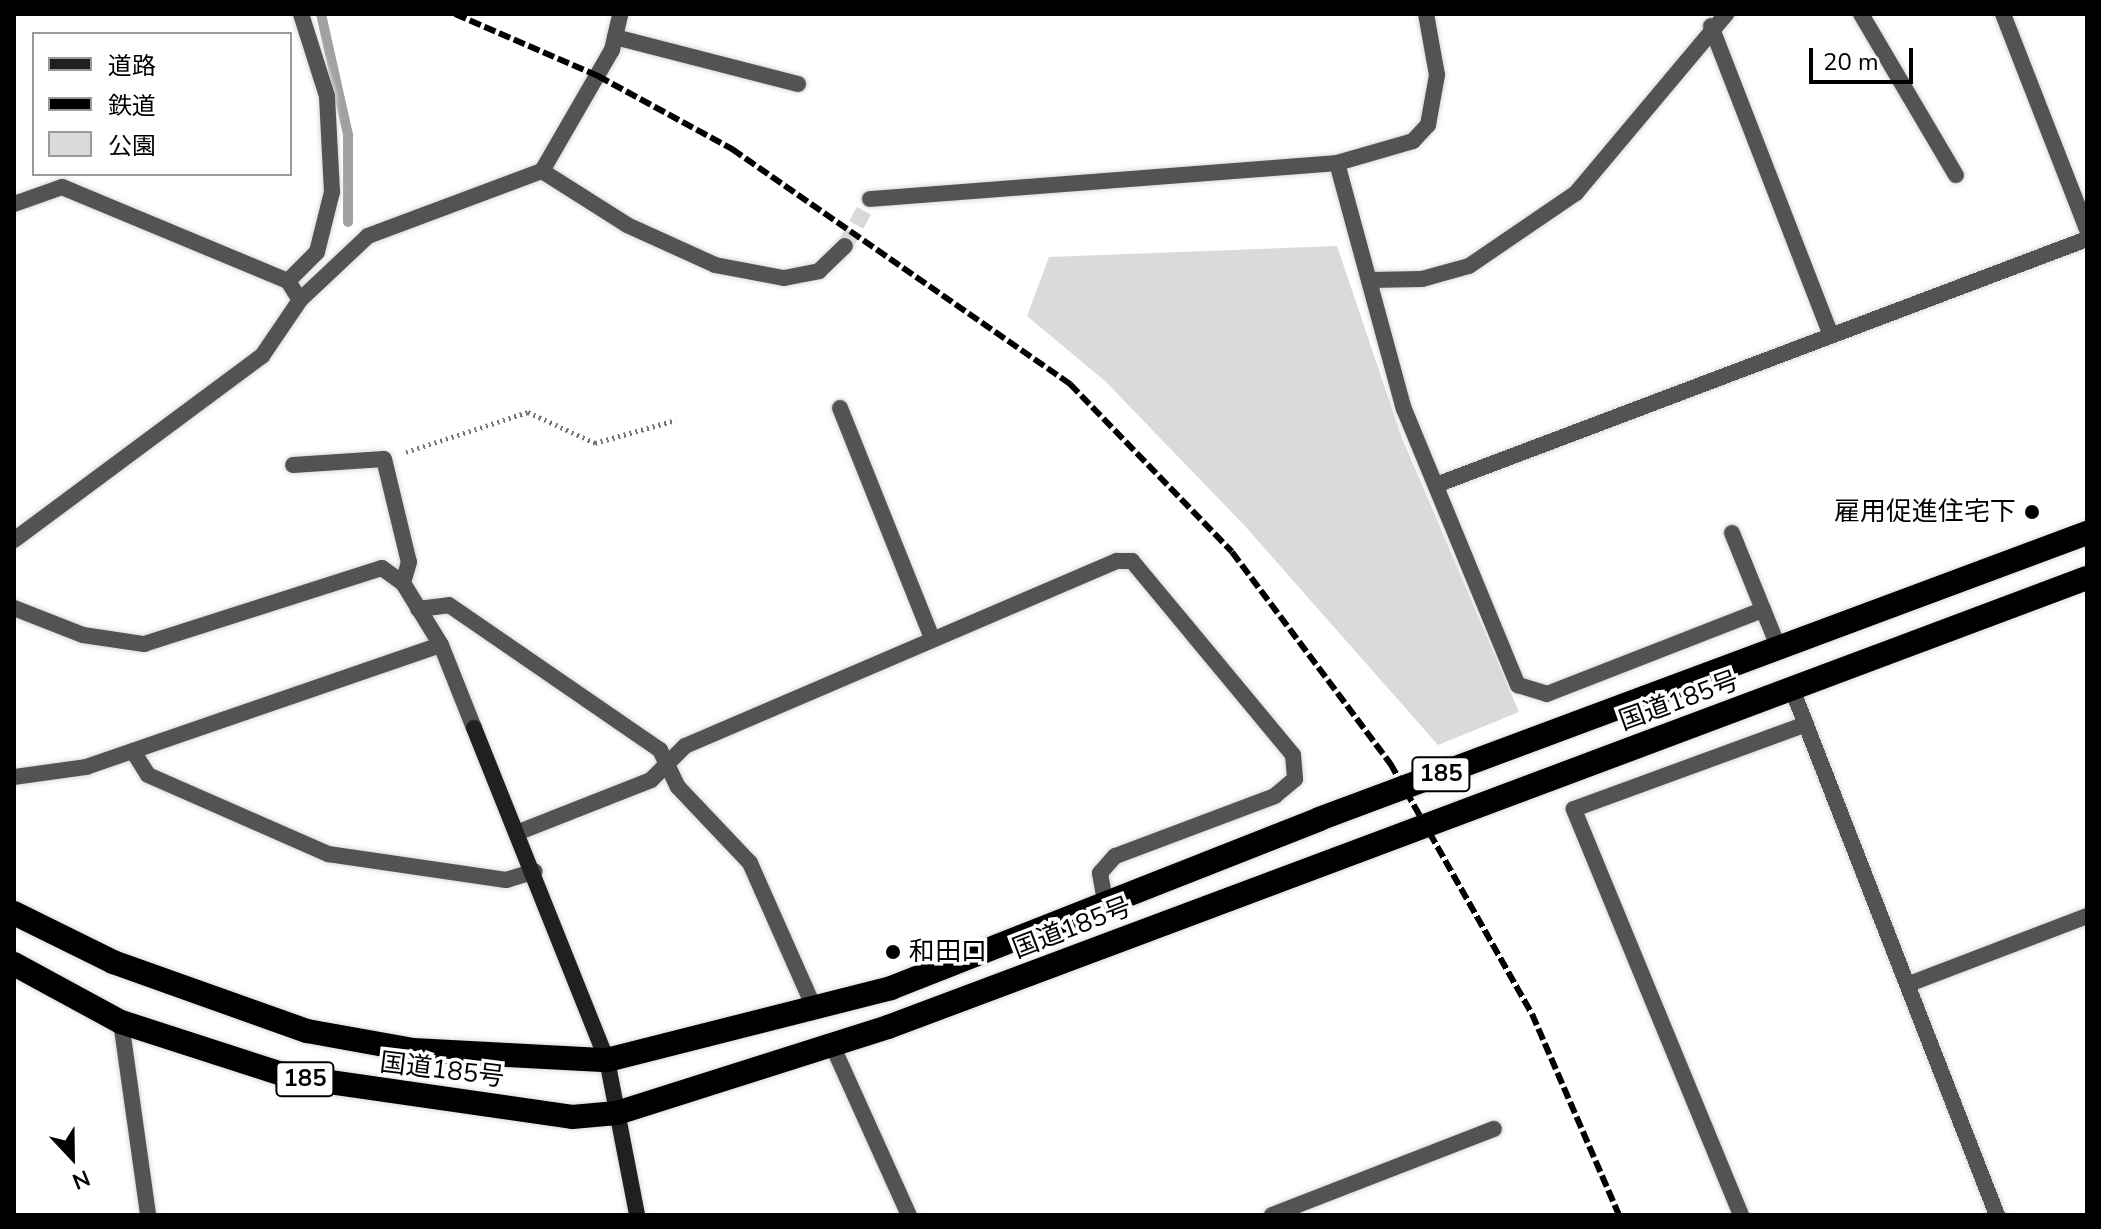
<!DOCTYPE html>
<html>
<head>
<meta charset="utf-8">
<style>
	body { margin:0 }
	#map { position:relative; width:2101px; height:1229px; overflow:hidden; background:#fff; font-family:"Nunito Sans","Noto Sans JP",sans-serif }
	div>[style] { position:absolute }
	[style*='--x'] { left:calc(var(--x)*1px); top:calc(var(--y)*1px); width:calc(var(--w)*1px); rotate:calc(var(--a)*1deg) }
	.green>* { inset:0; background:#dadada }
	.stream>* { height:10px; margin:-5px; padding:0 5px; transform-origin:5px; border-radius:5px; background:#a1a1a1 }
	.street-tunnel>* { height:16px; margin-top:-8px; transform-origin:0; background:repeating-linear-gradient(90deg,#d9d9d9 0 16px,transparent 0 24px) }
	.path>* { height:5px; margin-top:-2.5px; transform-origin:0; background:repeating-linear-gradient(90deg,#757575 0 2px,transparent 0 6px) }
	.roads { filter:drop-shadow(0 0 2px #dbdbdb) drop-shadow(0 0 2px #dbdbdb) }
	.lane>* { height:16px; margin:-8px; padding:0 8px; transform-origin:8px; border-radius:8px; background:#535353 }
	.street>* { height:16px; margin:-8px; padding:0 8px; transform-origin:8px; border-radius:8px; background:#535353 }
	.secondary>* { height:16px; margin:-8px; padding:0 8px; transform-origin:8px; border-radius:8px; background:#202020 }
	.highway>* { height:24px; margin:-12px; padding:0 12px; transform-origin:12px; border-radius:12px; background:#000 }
	.rail>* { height:6px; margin-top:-3px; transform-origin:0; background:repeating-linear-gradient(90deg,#000 0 12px,transparent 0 16px) }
	.dots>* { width:22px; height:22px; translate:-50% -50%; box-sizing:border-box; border:4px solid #fff; border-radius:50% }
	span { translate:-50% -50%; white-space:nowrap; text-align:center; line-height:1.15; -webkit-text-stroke:7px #fff; paint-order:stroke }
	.shield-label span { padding:2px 6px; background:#fff; border:2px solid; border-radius:6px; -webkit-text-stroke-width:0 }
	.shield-label { font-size:24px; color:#000; font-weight:700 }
	.poi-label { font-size:26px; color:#000 }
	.right { translate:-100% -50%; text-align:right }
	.left { translate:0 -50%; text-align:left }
	.street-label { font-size:26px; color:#000 }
	.frame { position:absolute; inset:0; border:16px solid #000; pointer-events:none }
	.legend { position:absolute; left:32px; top:32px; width:260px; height:144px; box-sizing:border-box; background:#fff; border:2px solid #999; margin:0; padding:10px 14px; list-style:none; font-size:24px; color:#000 }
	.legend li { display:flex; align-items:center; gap:16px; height:40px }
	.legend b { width:40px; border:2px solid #999 }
	.north { position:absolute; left:32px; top:1117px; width:80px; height:80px; -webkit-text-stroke:6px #fff; paint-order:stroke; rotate:158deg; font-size:22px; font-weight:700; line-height:32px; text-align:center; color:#000 }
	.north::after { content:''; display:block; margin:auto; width:28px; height:36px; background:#000; clip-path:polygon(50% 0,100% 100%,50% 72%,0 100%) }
	.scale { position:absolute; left:1809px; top:48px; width:104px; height:36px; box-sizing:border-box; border:4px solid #000; border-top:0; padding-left:10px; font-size:24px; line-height:28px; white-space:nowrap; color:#000; -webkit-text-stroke:6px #fff; paint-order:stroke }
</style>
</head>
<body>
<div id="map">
	<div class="green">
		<i style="clip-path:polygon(1337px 246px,1402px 438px,1519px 712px,1438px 745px,1244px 525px,1105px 381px,1027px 316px,1049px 257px)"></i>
	</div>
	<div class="stream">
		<i style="--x:321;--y:14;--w:124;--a:77.4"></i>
		<i style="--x:348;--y:135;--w:87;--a:90"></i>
	</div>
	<div class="street-tunnel">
		<i style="--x:845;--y:246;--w:53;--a:-62"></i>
	</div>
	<div class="path">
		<i style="--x:406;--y:452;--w:128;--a:-18.2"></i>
		<i style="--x:528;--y:412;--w:74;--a:24.8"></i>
		<i style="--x:595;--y:443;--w:84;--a:-15.9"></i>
	</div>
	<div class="roads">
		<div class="lane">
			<i style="--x:615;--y:37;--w:189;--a:14.4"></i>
			<i style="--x:121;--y:1022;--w:195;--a:82"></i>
		</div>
		<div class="street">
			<i style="--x:1861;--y:14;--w:187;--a:59.5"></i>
			<i style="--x:2003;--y:14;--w:231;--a:68.7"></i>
			<i style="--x:1711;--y:26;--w:332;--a:68.8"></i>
			<i style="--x:1337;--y:163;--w:255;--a:74.8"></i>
			<i style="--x:1404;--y:409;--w:299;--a:67.6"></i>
			<i style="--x:1518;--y:685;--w:30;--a:17"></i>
			<i style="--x:1547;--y:694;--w:232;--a:-21.3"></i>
			<i style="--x:542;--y:171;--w:101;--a:32.4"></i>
			<i style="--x:627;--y:225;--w:97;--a:24.4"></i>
			<i style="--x:715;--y:265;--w:70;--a:10.7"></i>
			<i style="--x:784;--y:278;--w:36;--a:-11"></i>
			<i style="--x:819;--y:271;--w:36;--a:-44"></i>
			<i style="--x:870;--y:199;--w:468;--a:-4.4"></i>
			<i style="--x:1337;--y:163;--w:79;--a:-16.1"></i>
			<i style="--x:1413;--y:141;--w:22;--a:-47"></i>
			<i style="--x:1428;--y:125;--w:51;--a:-79.8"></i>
			<i style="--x:1437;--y:75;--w:62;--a:-100.2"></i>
			<i style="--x:14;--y:204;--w:51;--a:-19.5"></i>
			<i style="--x:62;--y:187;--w:245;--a:22.6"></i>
			<i style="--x:288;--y:281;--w:22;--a:58"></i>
			<i style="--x:1369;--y:280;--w:53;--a:-1.1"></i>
			<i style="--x:1422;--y:279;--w:49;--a:-15.5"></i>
			<i style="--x:1469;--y:266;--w:130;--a:-34.3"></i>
			<i style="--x:1576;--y:193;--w:234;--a:-50"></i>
			<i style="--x:288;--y:281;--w:41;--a:-45"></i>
			<i style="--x:317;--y:252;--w:62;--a:-76"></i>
			<i style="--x:332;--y:192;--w:96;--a:-93"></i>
			<i style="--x:327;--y:96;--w:86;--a:-107.6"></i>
			<i style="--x:840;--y:408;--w:248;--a:68.2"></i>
			<i style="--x:293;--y:465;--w:91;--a:-3.8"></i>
			<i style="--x:384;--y:459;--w:106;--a:76.4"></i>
			<i style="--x:409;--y:562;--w:22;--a:106"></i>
			<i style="--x:1436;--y:485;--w:696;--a:-20.7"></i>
			<i style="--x:1732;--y:533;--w:125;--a:67.9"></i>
			<i style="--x:14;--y:540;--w:309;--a:-36.6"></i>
			<i style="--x:262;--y:356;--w:68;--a:-55.8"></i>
			<i style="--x:300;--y:300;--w:93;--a:-43.3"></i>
			<i style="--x:368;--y:236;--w:186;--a:-20.5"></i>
			<i style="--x:542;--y:171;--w:140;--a:-60"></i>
			<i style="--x:612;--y:50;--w:37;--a:-77"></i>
			<i style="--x:14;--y:608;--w:74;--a:21.4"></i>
			<i style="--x:83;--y:635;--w:62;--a:8.4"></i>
			<i style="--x:144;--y:644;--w:250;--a:-17.7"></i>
			<i style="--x:382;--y:568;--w:26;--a:36"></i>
			<i style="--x:403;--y:583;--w:73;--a:58.5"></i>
			<i style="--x:418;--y:609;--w:31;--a:-7"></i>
			<i style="--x:449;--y:605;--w:256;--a:34.5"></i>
			<i style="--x:660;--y:750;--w:41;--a:64.1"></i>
			<i style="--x:678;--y:787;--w:105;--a:46.5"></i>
			<i style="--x:750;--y:863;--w:161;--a:66.1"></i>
			<i style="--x:1792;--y:689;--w:565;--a:68.71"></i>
			<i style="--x:133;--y:751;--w:28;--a:58"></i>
			<i style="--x:148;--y:775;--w:197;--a:23.7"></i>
			<i style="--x:328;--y:854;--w:180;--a:8.3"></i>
			<i style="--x:506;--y:880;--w:30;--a:-17"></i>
			<i style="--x:14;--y:777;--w:73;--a:-7.9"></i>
			<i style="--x:86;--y:767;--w:375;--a:-19"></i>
			<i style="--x:441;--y:645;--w:89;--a:68.3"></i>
			<i style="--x:519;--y:832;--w:142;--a:-21.5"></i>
			<i style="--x:651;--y:780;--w:48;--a:-45"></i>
			<i style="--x:685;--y:746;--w:470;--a:-23.2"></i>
			<i style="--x:1117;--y:561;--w:15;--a:0"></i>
			<i style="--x:1132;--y:561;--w:252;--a:50.3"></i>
			<i style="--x:1293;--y:755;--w:24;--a:85"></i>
			<i style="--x:1295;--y:779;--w:26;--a:140"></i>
			<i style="--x:1275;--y:796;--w:171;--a:159.4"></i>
			<i style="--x:1115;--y:856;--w:23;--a:131"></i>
			<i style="--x:1100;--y:873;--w:28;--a:80"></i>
			<i style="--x:1909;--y:984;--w:191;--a:-20.9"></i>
			<i style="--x:833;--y:1047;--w:184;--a:65.7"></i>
			<i style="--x:1272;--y:1215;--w:238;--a:-21.2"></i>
			<i style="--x:1741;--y:1215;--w:439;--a:-112.4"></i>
			<i style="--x:1574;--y:809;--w:247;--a:-20.1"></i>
		</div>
		<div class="secondary">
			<i style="--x:474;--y:728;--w:358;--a:68.2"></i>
			<i style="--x:607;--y:1060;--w:158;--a:79"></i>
		</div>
		<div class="highway">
			<i style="--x:14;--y:913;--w:110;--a:26.3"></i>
			<i style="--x:113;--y:962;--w:206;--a:19.6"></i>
			<i style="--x:307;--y:1031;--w:108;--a:10.2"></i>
			<i style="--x:413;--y:1050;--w:194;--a:3"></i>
			<i style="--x:607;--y:1060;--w:293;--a:-14.2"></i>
			<i style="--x:891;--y:988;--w:460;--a:-21.5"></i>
			<i style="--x:1319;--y:819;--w:820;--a:-20.43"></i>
			<i style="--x:14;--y:964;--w:122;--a:28.5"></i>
			<i style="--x:121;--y:1022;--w:176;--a:17.9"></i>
			<i style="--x:288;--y:1076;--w:287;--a:8.2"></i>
			<i style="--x:572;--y:1117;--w:45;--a:-5.1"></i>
			<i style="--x:617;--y:1113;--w:284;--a:-17.6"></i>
			<i style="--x:888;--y:1027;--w:1280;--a:-20.53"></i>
		</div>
	</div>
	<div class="rail">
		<i style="--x:455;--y:14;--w:156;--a:23.4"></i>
		<i style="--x:598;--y:76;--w:153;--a:28.6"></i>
		<i style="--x:732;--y:149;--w:412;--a:34.8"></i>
		<i style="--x:1070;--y:384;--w:233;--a:46"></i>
		<i style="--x:1232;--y:552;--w:264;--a:53.2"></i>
		<i style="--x:1390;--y:763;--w:288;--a:60.5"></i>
		<i style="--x:1532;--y:1014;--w:219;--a:66.6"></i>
	</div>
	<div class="dots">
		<i style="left:2032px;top:512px;background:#000"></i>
		<i style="left:893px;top:952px;background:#000"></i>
	</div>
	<div class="shield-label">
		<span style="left:1441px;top:774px">185</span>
		<span style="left:305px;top:1079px">185</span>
	</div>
	<div class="poi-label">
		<span class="right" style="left:2016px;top:512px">雇用促進住宅下</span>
		<span class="left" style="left:909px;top:952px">和田口</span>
	</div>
	<div class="street-label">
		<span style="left:1679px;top:701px;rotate:-20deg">国道185号</span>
		<span style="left:1072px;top:928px;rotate:-21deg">国道185号</span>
		<span style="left:442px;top:1070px;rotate:7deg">国道185号</span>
	</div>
	<div class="frame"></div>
	<ul class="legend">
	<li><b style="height:10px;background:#202020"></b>道路</li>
	<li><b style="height:10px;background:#000"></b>鉄道</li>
	<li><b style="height:22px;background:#dadada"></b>公園</li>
	</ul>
	<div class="north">N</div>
	<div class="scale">20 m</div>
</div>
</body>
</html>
